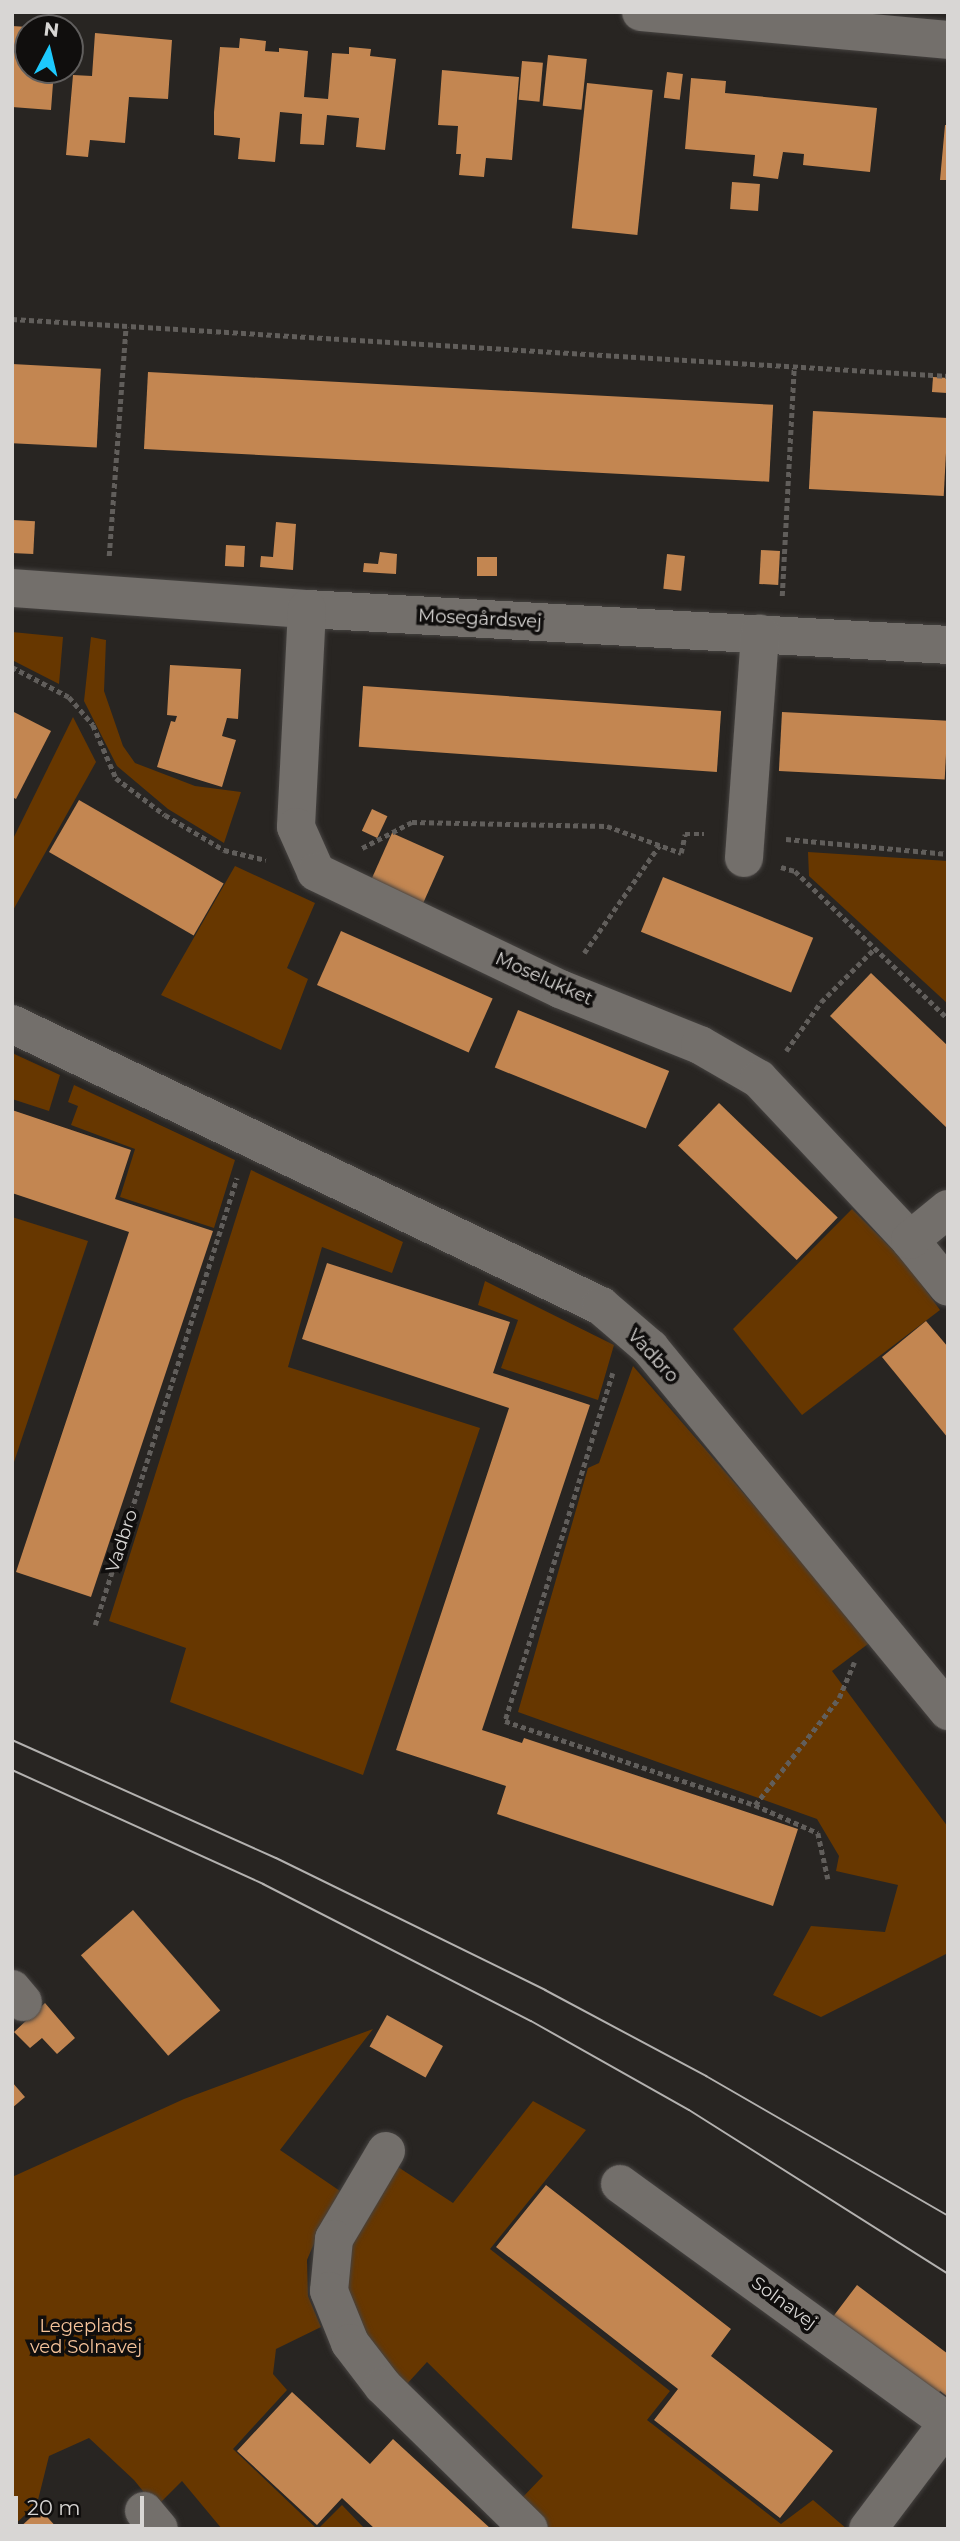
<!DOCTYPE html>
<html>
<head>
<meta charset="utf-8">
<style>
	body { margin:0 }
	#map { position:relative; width:960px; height:2541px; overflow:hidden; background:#282522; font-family:Montserrat,sans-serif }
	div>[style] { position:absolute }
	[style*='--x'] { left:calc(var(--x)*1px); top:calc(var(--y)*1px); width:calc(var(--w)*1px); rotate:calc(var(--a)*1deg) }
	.green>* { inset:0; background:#673700 }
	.building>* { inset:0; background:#c38651; transform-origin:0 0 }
	.path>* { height:4.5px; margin-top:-2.25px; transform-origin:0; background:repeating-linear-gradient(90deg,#615e5b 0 5px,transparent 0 8.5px) }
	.roads { filter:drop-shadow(0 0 2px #454240) drop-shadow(0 0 2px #454240) }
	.minor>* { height:38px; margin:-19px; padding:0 19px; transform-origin:19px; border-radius:19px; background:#736f6b }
	.tram>* { height:2px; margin:-1px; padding:0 1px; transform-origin:1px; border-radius:1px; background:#b3b1af }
	span { translate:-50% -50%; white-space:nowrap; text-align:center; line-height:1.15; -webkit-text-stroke:7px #100e0d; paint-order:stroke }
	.street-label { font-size:18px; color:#d8d6d4 }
	.park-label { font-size:18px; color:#f7c49b }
	.frame { position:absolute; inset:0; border:14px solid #d8d6d4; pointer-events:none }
	.north { position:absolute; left:14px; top:14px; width:70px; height:70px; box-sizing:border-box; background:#100e0d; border:2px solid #605e5d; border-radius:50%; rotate:7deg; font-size:19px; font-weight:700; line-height:28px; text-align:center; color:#d8d6d4 }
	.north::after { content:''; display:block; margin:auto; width:24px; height:32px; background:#1dc9fd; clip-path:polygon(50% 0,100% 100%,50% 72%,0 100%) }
	.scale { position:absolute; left:14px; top:2496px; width:130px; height:32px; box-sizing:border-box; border:4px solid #d8d6d4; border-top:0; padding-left:9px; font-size:21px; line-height:24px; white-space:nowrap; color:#d8d6d4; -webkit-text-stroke:5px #100e0d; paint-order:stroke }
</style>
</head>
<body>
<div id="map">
	<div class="green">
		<i style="clip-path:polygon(12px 632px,63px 637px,59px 684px,12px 660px)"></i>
		<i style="clip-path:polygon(91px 637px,106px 640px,104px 691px,123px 746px,135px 763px,195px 786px,241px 792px,224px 843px,168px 809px,117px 766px,84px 701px)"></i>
		<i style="clip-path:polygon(73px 717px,96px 762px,12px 912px,12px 841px)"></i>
		<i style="clip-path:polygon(808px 852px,948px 861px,948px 1004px,809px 876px)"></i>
		<i style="clip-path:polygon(235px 866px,315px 903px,287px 968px,308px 979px,281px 1050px,161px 995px)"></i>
		<i style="clip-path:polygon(12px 1053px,60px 1075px,49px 1111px,12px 1099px)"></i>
		<i style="clip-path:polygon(74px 1085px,235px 1160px,214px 1228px,120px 1197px,135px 1149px,71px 1125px,78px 1106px,68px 1102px)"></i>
		<i style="clip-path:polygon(251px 1170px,403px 1242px,392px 1273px,322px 1247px,288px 1367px,480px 1428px,363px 1775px,170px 1702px,186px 1648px,109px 1621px)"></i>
		<i style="clip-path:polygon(852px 1209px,907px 1264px,940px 1310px,802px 1415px,733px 1329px)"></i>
		<i style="clip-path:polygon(12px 1217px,88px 1241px,12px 1468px)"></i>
		<i style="clip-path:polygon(485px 1281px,614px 1345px,598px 1400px,501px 1368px,518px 1320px,478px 1305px)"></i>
		<i style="clip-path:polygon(633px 1366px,872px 1641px,832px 1671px,948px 1827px,948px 1953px,821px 2017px,773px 1995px,811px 1926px,885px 1932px,898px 1885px,836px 1871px,839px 1856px,817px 1819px,518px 1712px,588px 1468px,599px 1463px)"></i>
		<i style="clip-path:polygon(373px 2029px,280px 2150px,340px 2191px,321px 2227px,307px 2260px,308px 2296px,321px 2327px,276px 2349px,273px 2374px,287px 2390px,233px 2449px,317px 2529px,222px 2529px,182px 2481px,156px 2507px,134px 2480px,89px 2438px,49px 2456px,37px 2504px,12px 2527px,12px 2177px,184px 2099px)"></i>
		<i style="clip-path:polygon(533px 2101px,586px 2130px,490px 2249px,670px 2391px,647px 2420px,781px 2524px,813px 2500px,847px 2529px,548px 2529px,521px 2499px,543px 2476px,427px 2362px,406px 2385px,362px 2334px,342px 2267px,364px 2215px,398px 2167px,453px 2203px)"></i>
		<i style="clip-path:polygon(342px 2505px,365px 2529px,317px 2529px,318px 2529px)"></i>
	</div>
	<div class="building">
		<i style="clip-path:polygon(12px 26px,28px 27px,28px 70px,54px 70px,51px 110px,12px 107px)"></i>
		<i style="clip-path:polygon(95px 33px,172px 40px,168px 99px,129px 97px,125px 143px,90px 140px,88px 157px,66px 155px,73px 75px,92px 76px)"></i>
		<i style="clip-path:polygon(240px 38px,266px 41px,265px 51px,279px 52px,279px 48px,308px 51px,304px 97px,328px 99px,332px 53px,349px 54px,349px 47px,371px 49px,370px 56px,396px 59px,385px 150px,356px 147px,359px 118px,327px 115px,324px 145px,300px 144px,302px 114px,280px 112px,275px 162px,238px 159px,240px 138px,214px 135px,214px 112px,220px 47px,239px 48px)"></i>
		<i style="left:548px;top:55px;width:39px;height:51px;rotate:6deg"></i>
		<i style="left:522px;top:61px;width:21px;height:39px;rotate:5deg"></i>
		<i style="clip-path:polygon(442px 70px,519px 77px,512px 160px,486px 158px,484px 177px,459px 175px,461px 154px,456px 154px,458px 126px,438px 125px)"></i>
		<i style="left:667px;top:72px;width:16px;height:26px;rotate:7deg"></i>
		<i style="clip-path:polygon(691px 78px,726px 81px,725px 93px,877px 108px,870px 172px,803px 165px,804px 154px,783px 152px,778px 179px,753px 176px,755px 155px,685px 149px)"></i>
		<i style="left:587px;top:83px;width:66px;height:146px;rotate:6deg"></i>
		<i style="clip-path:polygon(945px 125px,948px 125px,948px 180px,940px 180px)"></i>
		<i style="left:732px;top:182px;width:28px;height:27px;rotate:4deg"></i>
		<i style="left:12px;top:364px;width:89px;height:79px;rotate:3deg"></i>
		<i style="left:148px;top:372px;width:626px;height:77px;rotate:3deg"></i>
		<i style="left:933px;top:377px;width:15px;height:15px;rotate:4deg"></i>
		<i style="left:813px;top:411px;width:135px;height:78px;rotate:3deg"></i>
		<i style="left:13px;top:520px;width:22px;height:33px;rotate:3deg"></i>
		<i style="clip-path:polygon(276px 522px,296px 524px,293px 570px,260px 567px,261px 556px,273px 557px)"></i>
		<i style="left:226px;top:545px;width:19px;height:21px;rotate:3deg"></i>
		<i style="left:761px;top:550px;width:19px;height:34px;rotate:3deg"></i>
		<i style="clip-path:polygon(380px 552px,397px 554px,396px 574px,363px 572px,364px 563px,378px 564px)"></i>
		<i style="left:667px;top:554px;width:18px;height:35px;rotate:6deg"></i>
		<i style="left:477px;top:557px;width:20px;height:19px"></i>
		<i style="clip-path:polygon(170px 665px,241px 669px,238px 719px,227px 718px,222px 736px,236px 740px,222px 787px,157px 767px,171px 721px,175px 722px,177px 716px,167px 715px)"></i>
		<i style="left:363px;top:686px;width:359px;height:61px;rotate:4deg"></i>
		<i style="clip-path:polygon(12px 711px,51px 731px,16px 799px,12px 797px)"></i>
		<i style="left:782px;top:712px;width:166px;height:59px;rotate:3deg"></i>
		<i style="left:79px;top:800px;width:167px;height:60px;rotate:30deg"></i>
		<i style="left:372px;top:809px;width:17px;height:24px;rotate:25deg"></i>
		<i style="left:392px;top:833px;width:57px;height:59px;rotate:24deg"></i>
		<i style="left:663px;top:877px;width:162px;height:59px;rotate:22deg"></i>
		<i style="left:341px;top:931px;width:166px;height:59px;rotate:24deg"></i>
		<i style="clip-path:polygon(871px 973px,948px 1046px,948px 1129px,830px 1016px)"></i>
		<i style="left:518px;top:1010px;width:163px;height:62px;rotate:22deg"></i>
		<i style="left:719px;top:1103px;width:165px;height:59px;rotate:44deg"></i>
		<i style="clip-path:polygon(12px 1110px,131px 1150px,115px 1199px,213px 1231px,91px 1597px,16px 1572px,129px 1232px,12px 1193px)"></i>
		<i style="clip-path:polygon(327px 1263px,510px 1322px,493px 1373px,590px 1405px,482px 1730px,522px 1743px,524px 1738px,798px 1829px,773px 1906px,497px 1814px,506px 1786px,396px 1750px,509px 1408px,302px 1339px)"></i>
		<i style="clip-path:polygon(926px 1321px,948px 1347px,948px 1438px,882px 1357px)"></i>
		<i style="left:133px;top:1910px;width:133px;height:69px;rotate:49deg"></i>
		<i style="clip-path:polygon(45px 2003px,75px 2038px,57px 2054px,42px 2038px,30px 2048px,14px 2032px)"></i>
		<i style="left:387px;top:2015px;width:64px;height:36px;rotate:29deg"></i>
		<i style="clip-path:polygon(12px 2082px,25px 2097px,12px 2108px)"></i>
		<i style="clip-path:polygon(546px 2185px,731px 2329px,711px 2356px,833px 2451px,780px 2518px,654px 2420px,678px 2389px,496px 2247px)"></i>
		<i style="clip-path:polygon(857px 2285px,948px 2354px,948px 2397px,940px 2391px,936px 2398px,832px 2318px)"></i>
		<i style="clip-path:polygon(292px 2392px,370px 2464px,393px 2439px,491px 2529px,375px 2529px,342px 2498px,317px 2525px,237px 2451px)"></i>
		<i style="clip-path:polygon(40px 2509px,58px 2529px,18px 2529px)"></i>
	</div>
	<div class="path">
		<i style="--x:12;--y:319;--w:938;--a:3.48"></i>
		<i style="--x:109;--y:556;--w:230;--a:-85.8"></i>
		<i style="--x:782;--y:596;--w:229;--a:-87"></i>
		<i style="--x:12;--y:667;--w:64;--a:27.8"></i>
		<i style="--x:69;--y:697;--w:37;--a:49"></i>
		<i style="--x:93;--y:725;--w:58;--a:66.5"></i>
		<i style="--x:116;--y:778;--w:61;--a:37.1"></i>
		<i style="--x:165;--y:815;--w:69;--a:30.7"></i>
		<i style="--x:224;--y:850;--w:43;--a:13.4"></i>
		<i style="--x:786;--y:839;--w:163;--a:5.3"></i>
		<i style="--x:362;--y:848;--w:56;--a:-27.5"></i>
		<i style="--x:412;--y:822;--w:195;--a:1.2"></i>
		<i style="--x:607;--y:826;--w:79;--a:20"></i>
		<i style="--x:681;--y:853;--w:19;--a:-78"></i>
		<i style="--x:685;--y:834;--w:19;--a:0"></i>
		<i style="--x:781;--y:867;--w:15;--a:16"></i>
		<i style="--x:795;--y:871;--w:213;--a:44"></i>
		<i style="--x:584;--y:953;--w:131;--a:-55"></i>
		<i style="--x:786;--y:1051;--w:60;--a:-54.5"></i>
		<i style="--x:821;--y:1002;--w:76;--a:-45"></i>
		<i style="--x:613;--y:1373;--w:364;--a:107.2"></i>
		<i style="--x:505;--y:1721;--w:264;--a:18.6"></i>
		<i style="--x:755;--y:1805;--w:69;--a:24"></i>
		<i style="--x:818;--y:1833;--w:47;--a:77.7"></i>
		<i style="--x:95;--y:1625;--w:469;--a:-72.4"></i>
		<i style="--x:755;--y:1805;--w:136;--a:-51.9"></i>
		<i style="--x:839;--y:1698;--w:39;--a:-67"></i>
	</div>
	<div class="roads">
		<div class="minor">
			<i style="--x:641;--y:12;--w:308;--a:5.2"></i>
			<i style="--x:12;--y:588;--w:296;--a:4.1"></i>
			<i style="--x:307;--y:609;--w:642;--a:3.21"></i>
			<i style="--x:307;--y:609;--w:218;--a:92.9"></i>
			<i style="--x:296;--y:827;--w:49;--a:66"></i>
			<i style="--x:316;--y:872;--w:271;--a:25.6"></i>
			<i style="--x:560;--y:989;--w:151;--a:21.8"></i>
			<i style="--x:700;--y:1045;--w:68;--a:30"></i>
			<i style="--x:759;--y:1079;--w:221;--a:46.8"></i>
			<i style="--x:910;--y:1240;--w:60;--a:51"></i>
			<i style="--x:744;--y:858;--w:225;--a:-85.9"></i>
			<i style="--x:12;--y:1024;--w:653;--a:25.58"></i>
			<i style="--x:601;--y:1306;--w:65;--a:40.6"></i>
			<i style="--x:650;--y:1348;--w:470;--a:50.6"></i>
			<i style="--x:910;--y:1240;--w:49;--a:-39.2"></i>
			<i style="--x:12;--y:1989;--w:17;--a:50"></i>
			<i style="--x:386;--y:2151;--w:102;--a:120.6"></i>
			<i style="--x:334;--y:2239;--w:52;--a:95.5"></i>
			<i style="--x:329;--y:2291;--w:56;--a:68"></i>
			<i style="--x:350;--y:2343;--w:54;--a:52.5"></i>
			<i style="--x:383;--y:2386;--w:204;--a:44.4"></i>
			<i style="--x:620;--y:2184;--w:405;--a:36"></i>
			<i style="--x:144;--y:2511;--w:23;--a:50"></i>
			<i style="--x:868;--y:2529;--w:133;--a:-53"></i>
		</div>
	</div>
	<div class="tram">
		<i style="--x:12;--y:1740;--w:289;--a:24.1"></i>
		<i style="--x:276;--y:1858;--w:300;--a:26.1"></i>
		<i style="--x:545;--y:1990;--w:183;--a:28.1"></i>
		<i style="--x:706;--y:2076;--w:280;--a:30"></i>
		<i style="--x:12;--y:1770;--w:276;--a:24.4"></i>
		<i style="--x:263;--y:1884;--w:301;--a:27.1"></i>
		<i style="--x:531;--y:2021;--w:181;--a:29.4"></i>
		<i style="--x:689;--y:2110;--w:307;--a:32.3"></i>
	</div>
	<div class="street-label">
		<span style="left:480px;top:619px;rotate:3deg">Mosegårdsvej</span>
		<span style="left:544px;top:979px;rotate:24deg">Moselukket</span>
		<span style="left:653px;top:1356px;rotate:47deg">Vadbro</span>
		<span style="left:122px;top:1541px;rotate:-72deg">Vadbro</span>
		<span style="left:784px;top:2303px;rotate:36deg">Solnavej</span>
	</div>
	<div class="park-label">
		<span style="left:86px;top:2337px">Legeplads<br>ved Solnavej</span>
	</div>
	<div class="frame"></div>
	<div class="north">N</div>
	<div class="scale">20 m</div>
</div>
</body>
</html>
